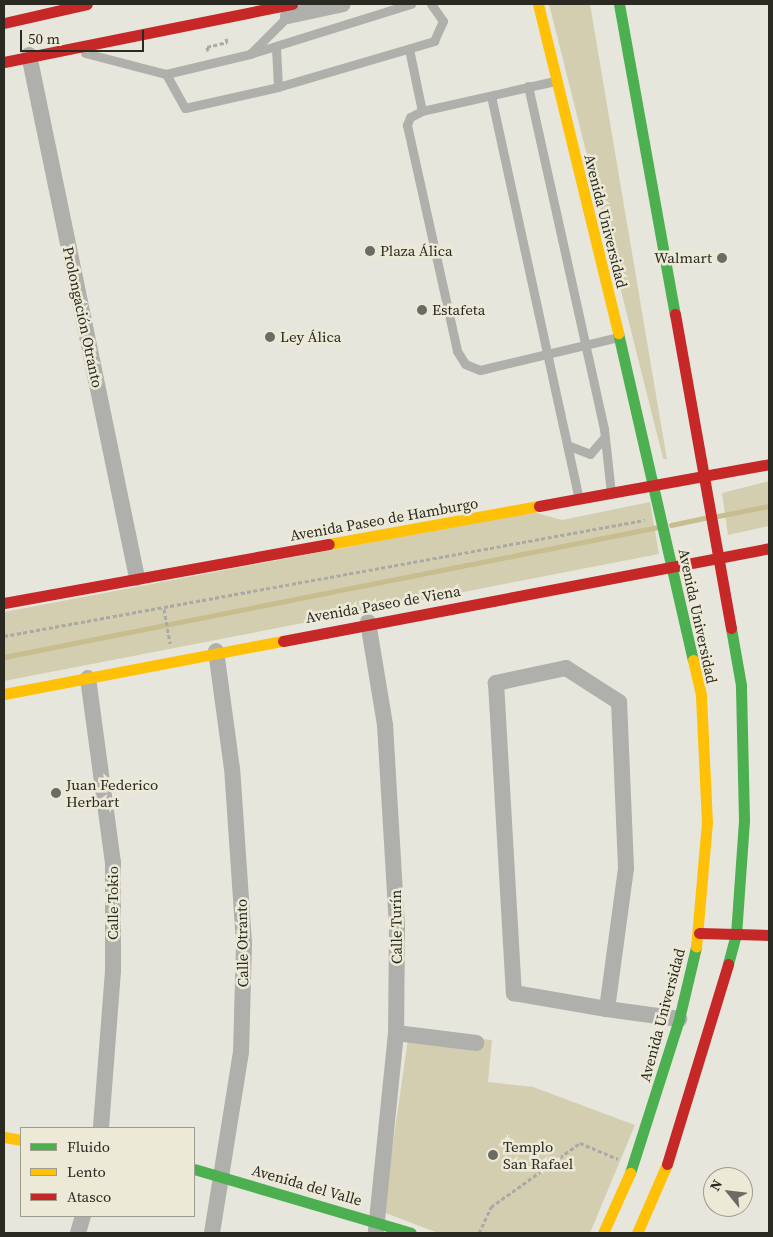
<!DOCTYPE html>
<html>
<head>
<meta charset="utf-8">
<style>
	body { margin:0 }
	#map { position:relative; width:773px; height:1237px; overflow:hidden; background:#e7e6dc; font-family:"Source Serif 4",serif }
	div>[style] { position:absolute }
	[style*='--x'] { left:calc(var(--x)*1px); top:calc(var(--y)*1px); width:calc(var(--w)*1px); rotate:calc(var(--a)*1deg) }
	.green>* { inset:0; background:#d4ceb1 }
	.stream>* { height:5px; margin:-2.5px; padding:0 2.5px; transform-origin:2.5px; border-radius:2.5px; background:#c7bd8e }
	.path>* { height:3px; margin-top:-1.5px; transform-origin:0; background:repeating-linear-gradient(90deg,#a9a9a5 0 4px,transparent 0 6.5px) }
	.lane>* { height:9px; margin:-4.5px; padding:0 4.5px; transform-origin:4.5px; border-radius:4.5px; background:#afafab }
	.street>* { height:16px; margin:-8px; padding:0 8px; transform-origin:8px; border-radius:8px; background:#afafab }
	.fast>* { height:11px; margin:-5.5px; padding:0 5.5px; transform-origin:5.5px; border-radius:5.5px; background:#4caf50 }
	.slow>* { height:11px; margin:-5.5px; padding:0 5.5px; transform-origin:5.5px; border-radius:5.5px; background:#ffc107 }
	.jam>* { height:11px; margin:-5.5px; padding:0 5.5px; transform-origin:5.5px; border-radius:5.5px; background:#c62828 }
	.dots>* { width:14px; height:14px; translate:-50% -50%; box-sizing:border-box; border:2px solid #ece9d7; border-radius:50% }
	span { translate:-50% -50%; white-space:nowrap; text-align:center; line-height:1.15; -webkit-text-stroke:5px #ece9d7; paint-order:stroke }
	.street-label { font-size:15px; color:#2a2922 }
	.poi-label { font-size:15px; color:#2a2922 }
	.left { translate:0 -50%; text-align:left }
	.right { translate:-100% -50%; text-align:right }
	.frame { position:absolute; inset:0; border:5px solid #2a2922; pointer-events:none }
	.legend { position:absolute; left:20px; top:1127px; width:175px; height:90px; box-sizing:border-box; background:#ece9d7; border:1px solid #9e9c8f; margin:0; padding:6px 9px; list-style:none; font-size:15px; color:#2a2922 }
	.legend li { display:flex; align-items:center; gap:10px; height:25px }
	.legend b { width:25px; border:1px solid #9e9c8f }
	.north { position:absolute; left:703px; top:1167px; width:50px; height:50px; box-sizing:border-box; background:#ece9d7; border:1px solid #9e9c8f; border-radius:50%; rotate:299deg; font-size:14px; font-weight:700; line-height:20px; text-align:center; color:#2a2922 }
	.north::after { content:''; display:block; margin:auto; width:18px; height:22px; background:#6c6b63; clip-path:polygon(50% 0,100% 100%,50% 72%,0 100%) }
	.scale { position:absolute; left:20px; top:30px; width:124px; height:22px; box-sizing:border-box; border:2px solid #2a2922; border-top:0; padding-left:6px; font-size:15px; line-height:18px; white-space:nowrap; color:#2a2922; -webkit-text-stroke:4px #ece9d7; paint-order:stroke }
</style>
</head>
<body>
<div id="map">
	<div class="green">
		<i style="clip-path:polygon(549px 4px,590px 4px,667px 460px,663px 458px)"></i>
		<i style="clip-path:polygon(769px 481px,769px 526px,728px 535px,722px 493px)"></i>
		<i style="clip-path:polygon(650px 502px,659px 554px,4px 681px,4px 612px,533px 512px,562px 520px)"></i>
		<i style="clip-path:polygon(409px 1032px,492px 1040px,488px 1082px,533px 1087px,635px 1125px,590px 1233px,438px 1233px,383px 1212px)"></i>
	</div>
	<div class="stream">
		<i style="--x:718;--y:516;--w:52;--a:-11.1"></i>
		<i style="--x:671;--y:525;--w:35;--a:-12"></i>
		<i style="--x:4;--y:657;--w:667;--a:-11.24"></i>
	</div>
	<div class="path">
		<i style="--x:208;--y:51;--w:4;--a:-104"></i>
		<i style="--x:207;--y:47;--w:21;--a:-14"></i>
		<i style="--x:227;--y:42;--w:4;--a:-104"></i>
		<i style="--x:164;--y:609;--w:35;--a:80"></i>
		<i style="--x:4;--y:636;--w:651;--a:-10.26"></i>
		<i style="--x:479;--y:1233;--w:29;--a:-65"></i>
		<i style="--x:491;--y:1207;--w:110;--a:-35.7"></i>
		<i style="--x:580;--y:1143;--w:41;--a:22.8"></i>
	</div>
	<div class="lane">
		<i style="--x:276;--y:48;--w:39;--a:87"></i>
		<i style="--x:409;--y:49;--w:63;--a:78.2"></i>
		<i style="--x:85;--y:53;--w:84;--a:14.5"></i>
		<i style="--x:166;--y:74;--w:86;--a:-13.4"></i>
		<i style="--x:250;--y:54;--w:57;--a:-45"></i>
		<i style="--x:250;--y:54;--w:169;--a:-17.3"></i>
		<i style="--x:166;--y:74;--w:39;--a:61"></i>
		<i style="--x:185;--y:108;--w:95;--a:-12.7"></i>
		<i style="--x:278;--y:87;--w:163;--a:-16.4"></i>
		<i style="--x:434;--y:41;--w:22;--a:-66"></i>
		<i style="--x:443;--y:21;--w:21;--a:-125"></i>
		<i style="--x:555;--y:81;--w:136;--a:167.3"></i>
		<i style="--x:422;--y:111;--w:13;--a:153"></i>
		<i style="--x:410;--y:117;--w:9;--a:111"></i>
		<i style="--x:407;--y:125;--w:231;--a:77.5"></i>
		<i style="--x:457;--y:351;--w:15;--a:58"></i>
		<i style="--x:465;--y:364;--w:16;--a:22"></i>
		<i style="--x:480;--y:370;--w:143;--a:-13.4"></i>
		<i style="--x:528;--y:86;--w:351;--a:77.5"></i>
		<i style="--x:604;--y:429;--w:64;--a:83.8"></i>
		<i style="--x:491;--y:96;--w:412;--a:77.7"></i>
		<i style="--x:567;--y:445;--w:25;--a:21"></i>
		<i style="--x:590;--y:454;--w:21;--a:-49"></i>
	</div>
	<div class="street">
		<i style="--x:288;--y:16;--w:56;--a:-12.3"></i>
		<i style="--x:29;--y:55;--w:534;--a:78.33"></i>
		<i style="--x:368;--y:622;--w:104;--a:80.6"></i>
		<i style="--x:385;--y:725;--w:201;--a:86.6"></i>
		<i style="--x:397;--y:926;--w:107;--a:90.5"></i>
		<i style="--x:396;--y:1033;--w:199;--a:95.8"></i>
		<i style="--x:88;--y:678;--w:187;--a:82.3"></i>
		<i style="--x:113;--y:863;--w:108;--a:90"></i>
		<i style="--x:113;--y:971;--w:157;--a:94.4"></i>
		<i style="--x:607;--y:1009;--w:142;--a:-82.3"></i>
		<i style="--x:626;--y:868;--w:166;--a:-92.4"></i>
		<i style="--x:619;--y:702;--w:63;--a:-147.3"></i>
		<i style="--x:566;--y:668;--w:72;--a:167.9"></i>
		<i style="--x:496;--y:683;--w:311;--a:86.7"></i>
		<i style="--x:514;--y:993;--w:94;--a:9.8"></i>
		<i style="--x:607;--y:1009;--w:73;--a:7.9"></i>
		<i style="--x:396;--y:1033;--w:81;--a:7.1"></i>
		<i style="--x:78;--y:1233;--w:18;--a:-74"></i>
		<i style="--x:212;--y:1233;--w:183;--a:-80.9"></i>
		<i style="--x:241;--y:1052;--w:109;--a:-88.4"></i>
		<i style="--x:244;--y:943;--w:174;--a:-93.9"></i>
		<i style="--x:232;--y:769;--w:119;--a:-97.7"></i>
	</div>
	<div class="fast">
		<i style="--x:619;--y:4;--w:315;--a:79.8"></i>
		<i style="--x:618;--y:333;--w:335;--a:77.1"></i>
		<i style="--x:728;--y:964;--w:30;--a:-75"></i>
		<i style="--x:736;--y:935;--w:115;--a:-86"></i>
		<i style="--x:744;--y:820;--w:135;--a:-91.3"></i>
		<i style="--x:741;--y:685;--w:58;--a:-100"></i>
		<i style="--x:194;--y:1169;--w:226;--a:16.4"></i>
		<i style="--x:630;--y:1173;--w:162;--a:-72.3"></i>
		<i style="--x:679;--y:1019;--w:74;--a:-76.7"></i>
	</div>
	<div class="slow">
		<i style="--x:538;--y:4;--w:339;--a:76.3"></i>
		<i style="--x:329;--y:544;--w:213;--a:-10.3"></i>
		<i style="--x:693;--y:660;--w:37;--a:77"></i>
		<i style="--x:701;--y:696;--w:126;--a:87.3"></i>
		<i style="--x:707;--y:822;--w:125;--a:95"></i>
		<i style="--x:4;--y:694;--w:284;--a:-10.8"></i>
		<i style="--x:4;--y:1137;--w:17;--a:10"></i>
		<i style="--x:603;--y:1233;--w:66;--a:-65.8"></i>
		<i style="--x:637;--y:1233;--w:75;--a:-66.5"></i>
	</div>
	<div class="jam">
		<i style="--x:4;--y:23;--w:85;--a:-12.9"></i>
		<i style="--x:4;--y:62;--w:294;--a:-11.4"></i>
		<i style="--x:675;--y:314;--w:319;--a:79.9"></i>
		<i style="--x:539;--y:506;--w:234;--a:-10.3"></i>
		<i style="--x:4;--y:603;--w:330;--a:-10.3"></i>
		<i style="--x:283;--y:641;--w:495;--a:-10.8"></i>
		<i style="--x:699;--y:933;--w:70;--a:1.6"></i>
		<i style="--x:667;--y:1164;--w:209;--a:-73"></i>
	</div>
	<div class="dots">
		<i style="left:370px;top:251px;background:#6c6b63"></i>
		<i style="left:722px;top:258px;background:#6c6b63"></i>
		<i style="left:422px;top:310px;background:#6c6b63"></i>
		<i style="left:270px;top:337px;background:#6c6b63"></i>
		<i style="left:56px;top:793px;background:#6c6b63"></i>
		<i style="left:493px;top:1155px;background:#6c6b63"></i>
	</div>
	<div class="street-label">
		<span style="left:606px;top:221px;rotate:76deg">Avenida Universidad</span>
		<span style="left:83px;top:317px;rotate:78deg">Prolongación Otranto</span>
		<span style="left:384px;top:519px;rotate:-10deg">Avenida Paseo de Hamburgo</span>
		<span style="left:383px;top:604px;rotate:-10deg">Avenida Paseo de Viena</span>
		<span style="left:698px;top:616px;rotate:78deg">Avenida Universidad</span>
		<span style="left:113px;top:903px;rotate:-90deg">Calle Tokio</span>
		<span style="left:396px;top:927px;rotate:-91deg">Calle Turín</span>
		<span style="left:242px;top:943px;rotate:-91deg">Calle Otranto</span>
		<span style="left:662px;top:1015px;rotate:-75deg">Avenida Universidad</span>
		<span style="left:307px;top:1185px;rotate:16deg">Avenida del Valle</span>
	</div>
	<div class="poi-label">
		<span class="left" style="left:380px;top:251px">Plaza Álica</span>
		<span class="right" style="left:712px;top:258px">Walmart</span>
		<span class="left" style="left:432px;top:310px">Estafeta</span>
		<span class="left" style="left:280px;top:337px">Ley Álica</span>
		<span class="left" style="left:66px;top:793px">Juan Federico<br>Herbart</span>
		<span class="left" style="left:503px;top:1155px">Templo<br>San Rafael</span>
	</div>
	<div class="frame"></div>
	<ul class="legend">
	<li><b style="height:6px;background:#4caf50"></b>Fluido</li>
	<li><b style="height:6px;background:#ffc107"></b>Lento</li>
	<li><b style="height:6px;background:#c62828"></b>Atasco</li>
	</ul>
	<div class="north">N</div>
	<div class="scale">50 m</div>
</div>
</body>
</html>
